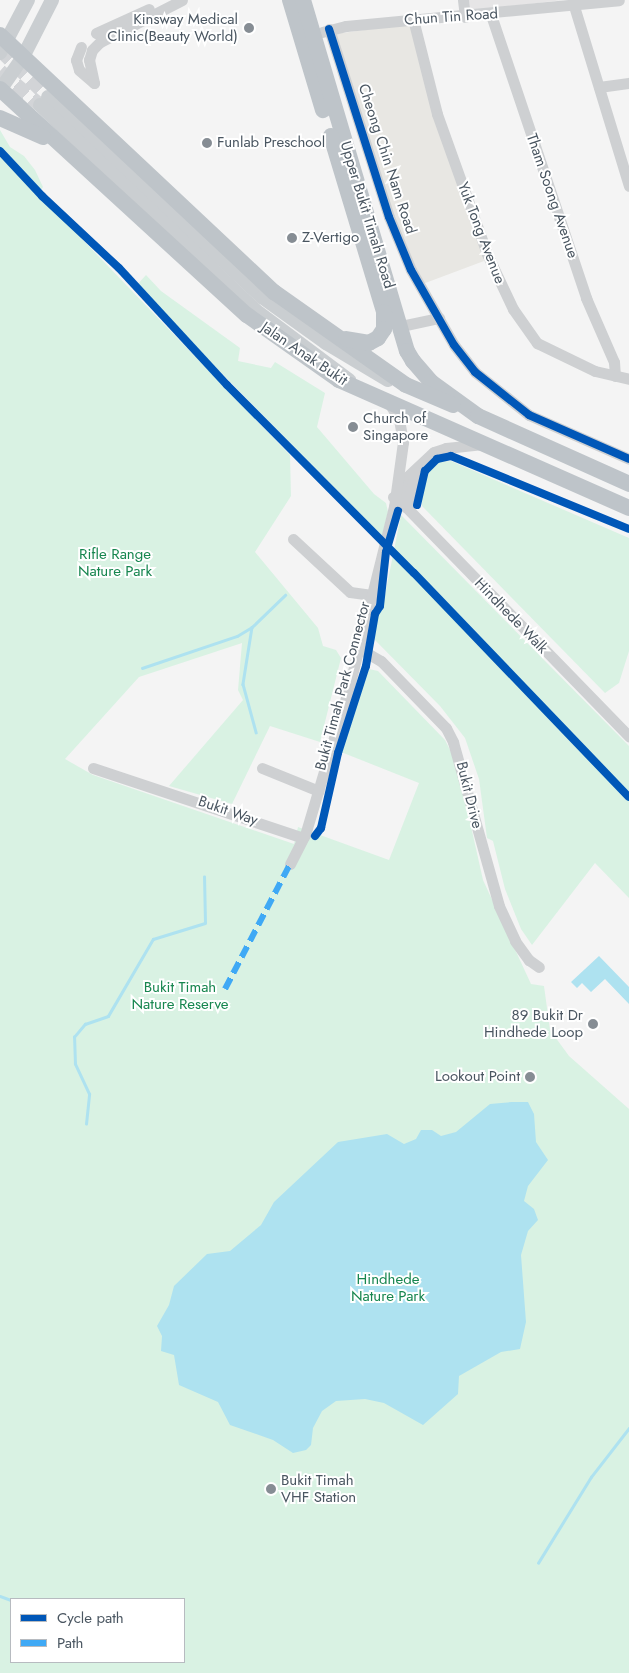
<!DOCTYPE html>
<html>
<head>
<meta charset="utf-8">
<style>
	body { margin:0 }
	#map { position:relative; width:629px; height:1673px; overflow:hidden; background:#f4f4f4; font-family:Jost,sans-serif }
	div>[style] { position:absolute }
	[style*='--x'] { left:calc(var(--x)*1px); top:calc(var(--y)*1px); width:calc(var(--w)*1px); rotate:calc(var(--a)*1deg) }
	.commercial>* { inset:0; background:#e8e7e3 }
	.education>* { inset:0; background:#e6e5e6 }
	.green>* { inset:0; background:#d9f2e3 }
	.water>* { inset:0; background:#aee2f0 }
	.stream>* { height:2.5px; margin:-1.25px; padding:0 1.25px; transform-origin:1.25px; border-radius:1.25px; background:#aee2f0 }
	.major-tunnel>* { height:14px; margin-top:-7px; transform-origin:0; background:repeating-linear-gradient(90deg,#d2d4d7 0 14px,transparent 0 21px) }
	.minor>* { height:11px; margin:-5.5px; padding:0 5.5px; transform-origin:5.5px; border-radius:5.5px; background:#ced0d2 }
	.major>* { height:14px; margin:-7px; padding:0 7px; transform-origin:7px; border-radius:7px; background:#caced1 }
	.highway>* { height:16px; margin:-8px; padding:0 8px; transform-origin:8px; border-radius:8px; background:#bec4c9 }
	.quiet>* { height:6px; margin-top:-3px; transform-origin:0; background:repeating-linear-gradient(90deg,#3fa9f5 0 12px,transparent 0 18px) }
	.cycleway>* { height:8px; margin:-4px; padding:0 4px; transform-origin:4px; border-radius:4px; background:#0057b8 }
	.dots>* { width:14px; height:14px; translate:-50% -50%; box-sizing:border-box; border:2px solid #fff; border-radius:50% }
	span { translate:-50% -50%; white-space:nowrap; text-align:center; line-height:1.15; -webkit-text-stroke:4px #fff; paint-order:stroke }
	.street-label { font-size:15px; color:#4a5661 }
	.poi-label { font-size:15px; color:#4a5661 }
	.right { translate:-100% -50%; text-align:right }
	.left { translate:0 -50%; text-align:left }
	.park-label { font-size:15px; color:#17864f }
	.legend { position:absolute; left:10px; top:1598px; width:175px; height:65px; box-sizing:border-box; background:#fff; border:1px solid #b7bbc0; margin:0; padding:6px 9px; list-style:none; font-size:15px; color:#4a5661 }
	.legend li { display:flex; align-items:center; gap:10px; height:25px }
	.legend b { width:25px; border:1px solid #b7bbc0 }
</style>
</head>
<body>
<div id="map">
	<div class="commercial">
		<i style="clip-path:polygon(415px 23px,484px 261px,420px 285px,391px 216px,335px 34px)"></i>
	</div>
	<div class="education">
		<i style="clip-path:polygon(469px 0,563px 0,470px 11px)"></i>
	</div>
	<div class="green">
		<i style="clip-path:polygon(0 130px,10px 147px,24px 156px,35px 170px,43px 187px,41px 190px,0 147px)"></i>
		<i style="clip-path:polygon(evenodd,0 154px,290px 455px,291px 496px,255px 552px,318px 628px,323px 646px,336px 650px,341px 658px,320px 742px,270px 726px,232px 804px,169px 786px,243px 700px,238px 690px,242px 643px,139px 677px,65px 759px,93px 775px,294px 844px,298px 827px,389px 860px,419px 783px,341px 752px,364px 674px,369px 669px,378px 671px,445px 740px,457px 764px,483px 880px,531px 984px,544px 986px,550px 1030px,569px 1056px,629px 1109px,629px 1673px,0 1673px,0 154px,11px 1599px,184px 1599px,184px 1662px,11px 1662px,11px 1599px)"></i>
		<i style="clip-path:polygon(146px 275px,161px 291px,240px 348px,238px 361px,271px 368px,275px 362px,325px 393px,317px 427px,374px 494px,386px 503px,388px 512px,382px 536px,136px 286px)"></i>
		<i style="clip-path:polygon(451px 461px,629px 538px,629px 651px,619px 683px,605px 693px,422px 506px,422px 490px,429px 471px,439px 462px)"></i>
		<i style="clip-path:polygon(401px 515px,629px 746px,629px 898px,595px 863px,532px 945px,521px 929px,505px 889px,493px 841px,487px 838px,479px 779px,465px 738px,440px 706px,373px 638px,378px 615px,383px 605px)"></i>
	</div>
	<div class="water">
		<i style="clip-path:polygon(599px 956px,629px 987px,629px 1004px,605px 979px,591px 992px,582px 983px,577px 988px,571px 982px)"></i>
		<i style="clip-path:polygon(512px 1102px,528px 1102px,534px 1114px,536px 1142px,548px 1160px,528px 1186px,524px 1201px,534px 1209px,538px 1220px,528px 1231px,521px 1255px,526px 1322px,520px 1349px,501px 1352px,459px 1376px,458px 1394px,423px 1425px,384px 1403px,365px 1399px,336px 1401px,322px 1411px,313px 1428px,311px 1445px,306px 1450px,293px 1453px,273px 1440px,230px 1425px,218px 1402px,179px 1385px,174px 1355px,161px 1351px,162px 1336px,157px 1326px,169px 1305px,174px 1286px,207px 1254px,230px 1251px,261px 1225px,274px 1202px,338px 1142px,387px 1134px,404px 1144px,416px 1139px,421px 1130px,432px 1130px,441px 1136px,456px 1132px,490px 1104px)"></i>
	</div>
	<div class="stream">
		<i style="--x:252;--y:627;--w:58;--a:99"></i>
		<i style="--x:243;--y:684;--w:50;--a:74.8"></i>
		<i style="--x:142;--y:668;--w:100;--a:-18.6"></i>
		<i style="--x:237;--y:636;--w:17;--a:-31"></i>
		<i style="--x:252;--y:627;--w:46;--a:-44.1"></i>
		<i style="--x:86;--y:1124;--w:30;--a:-84"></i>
		<i style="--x:89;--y:1094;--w:33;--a:-115"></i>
		<i style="--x:75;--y:1064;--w:27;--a:-92"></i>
		<i style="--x:74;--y:1037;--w:17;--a:-50"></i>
		<i style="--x:85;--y:1024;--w:24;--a:-19"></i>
		<i style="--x:108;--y:1016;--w:89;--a:-59.7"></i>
		<i style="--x:153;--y:939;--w:54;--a:-17.1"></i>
		<i style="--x:205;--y:923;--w:46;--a:-91.2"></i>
		<i style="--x:538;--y:1563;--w:101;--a:-58.4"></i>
		<i style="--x:591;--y:1477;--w:62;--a:-52.2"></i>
		<i style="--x:0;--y:1596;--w:12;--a:20"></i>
	</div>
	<div class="major-tunnel">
		<i style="--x:0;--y:50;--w:67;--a:44.4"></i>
		<i style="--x:0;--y:71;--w:52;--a:40.4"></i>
	</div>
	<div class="minor">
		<i style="--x:463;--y:0;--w:17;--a:83"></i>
		<i style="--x:574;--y:6;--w:188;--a:73"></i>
		<i style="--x:491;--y:15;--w:299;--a:71.4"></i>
		<i style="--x:586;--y:298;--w:70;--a:66.4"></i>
		<i style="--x:614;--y:362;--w:14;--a:86"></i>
		<i style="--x:413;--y:19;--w:98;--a:75.8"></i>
		<i style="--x:437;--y:114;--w:149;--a:70.3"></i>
		<i style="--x:487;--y:254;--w:61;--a:64.7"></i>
		<i style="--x:513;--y:309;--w:42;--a:54.8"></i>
		<i style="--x:537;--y:343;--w:64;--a:25.8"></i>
		<i style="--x:595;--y:371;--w:35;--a:13"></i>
		<i style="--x:329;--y:29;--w:197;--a:72.3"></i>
		<i style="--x:389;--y:217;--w:57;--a:67.5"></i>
		<i style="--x:411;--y:270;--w:86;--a:60.2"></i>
		<i style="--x:454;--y:345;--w:34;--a:52"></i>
		<i style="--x:475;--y:372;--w:69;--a:38.5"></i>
		<i style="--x:529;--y:415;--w:109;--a:23.7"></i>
		<i style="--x:322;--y:32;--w:25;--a:-14"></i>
		<i style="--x:346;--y:26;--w:274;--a:-5.4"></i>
		<i style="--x:96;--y:33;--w:58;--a:-24.4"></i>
		<i style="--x:81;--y:47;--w:14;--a:111"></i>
		<i style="--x:76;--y:60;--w:10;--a:73"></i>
		<i style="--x:79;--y:70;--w:20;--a:41"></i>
		<i style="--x:94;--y:83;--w:24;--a:-102"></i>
		<i style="--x:89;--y:60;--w:10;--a:-73"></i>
		<i style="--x:92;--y:50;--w:11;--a:-45"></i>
		<i style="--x:100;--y:42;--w:92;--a:-27.1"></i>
		<i style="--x:599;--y:87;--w:30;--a:-8"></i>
		<i style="--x:401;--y:326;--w:39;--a:-12"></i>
		<i style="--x:393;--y:497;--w:16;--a:38"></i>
		<i style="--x:406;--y:507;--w:320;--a:45.8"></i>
		<i style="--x:400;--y:498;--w:23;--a:-70"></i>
		<i style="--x:408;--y:476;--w:35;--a:-43"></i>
		<i style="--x:434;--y:452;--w:13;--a:-18"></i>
		<i style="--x:446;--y:448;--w:37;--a:-6"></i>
		<i style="--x:406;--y:507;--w:36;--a:-74"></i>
		<i style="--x:293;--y:539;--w:78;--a:42.9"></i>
		<i style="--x:350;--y:592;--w:22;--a:8"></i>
		<i style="--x:360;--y:649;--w:24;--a:30"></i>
		<i style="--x:381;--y:661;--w:93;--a:45.9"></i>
		<i style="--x:446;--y:728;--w:16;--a:63"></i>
		<i style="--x:453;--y:742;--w:170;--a:74.3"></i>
		<i style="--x:499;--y:906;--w:38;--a:65"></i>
		<i style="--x:515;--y:941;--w:24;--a:54"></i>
		<i style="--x:529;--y:960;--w:12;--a:35"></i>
		<i style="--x:93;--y:768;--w:221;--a:18.4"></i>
		<i style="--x:262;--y:768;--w:61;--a:22"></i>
		<i style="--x:290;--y:864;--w:33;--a:-63"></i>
		<i style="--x:305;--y:835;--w:154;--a:-73.4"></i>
		<i style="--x:349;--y:687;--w:186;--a:-76"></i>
		<i style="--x:394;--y:507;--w:66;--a:-82.1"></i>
		<i style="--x:403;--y:442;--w:23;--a:-100"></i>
		<i style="--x:399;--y:419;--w:19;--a:-122"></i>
	</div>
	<div class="major">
		<i style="--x:0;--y:53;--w:60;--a:-62.2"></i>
		<i style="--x:0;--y:90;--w:40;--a:-55.1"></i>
		<i style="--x:23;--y:57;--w:64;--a:-63"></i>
		<i style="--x:48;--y:97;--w:293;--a:43.1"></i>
		<i style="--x:262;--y:297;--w:79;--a:35.7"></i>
		<i style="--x:326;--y:343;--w:72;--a:30.8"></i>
		<i style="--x:40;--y:105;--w:296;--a:43.6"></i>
		<i style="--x:254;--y:309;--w:119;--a:36.8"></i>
	</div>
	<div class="highway">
		<i style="--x:290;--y:0;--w:115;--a:73.3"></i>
		<i style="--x:303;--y:0;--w:366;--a:73.5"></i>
		<i style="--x:407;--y:351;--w:12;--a:59"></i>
		<i style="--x:413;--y:361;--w:28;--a:49"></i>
		<i style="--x:431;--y:382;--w:58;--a:35.9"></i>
		<i style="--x:478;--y:416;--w:166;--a:24.2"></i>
		<i style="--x:0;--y:35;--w:376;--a:43.2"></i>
		<i style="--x:274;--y:292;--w:161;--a:35.2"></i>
		<i style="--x:406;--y:385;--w:51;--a:23.1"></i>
		<i style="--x:0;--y:89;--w:335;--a:42.5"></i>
		<i style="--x:247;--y:315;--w:113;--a:35.2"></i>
		<i style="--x:339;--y:380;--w:317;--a:23.8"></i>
		<i style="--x:0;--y:118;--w:47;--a:23.8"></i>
		<i style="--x:331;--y:136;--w:184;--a:73.2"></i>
		<i style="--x:384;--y:312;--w:17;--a:90"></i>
		<i style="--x:384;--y:329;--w:11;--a:124"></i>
		<i style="--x:378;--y:338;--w:10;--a:151"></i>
		<i style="--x:369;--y:343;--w:23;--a:-170"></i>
	</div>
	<div class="quiet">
		<i style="--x:225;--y:989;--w:141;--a:-62.5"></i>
	</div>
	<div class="cycleway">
		<i style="--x:329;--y:29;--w:197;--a:72.3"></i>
		<i style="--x:389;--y:217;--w:57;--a:67.5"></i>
		<i style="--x:411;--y:270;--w:86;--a:60.2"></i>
		<i style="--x:454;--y:345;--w:34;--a:52"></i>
		<i style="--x:475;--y:372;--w:69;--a:38.5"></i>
		<i style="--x:529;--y:415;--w:109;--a:23.7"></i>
		<i style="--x:0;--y:151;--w:62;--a:47"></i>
		<i style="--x:42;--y:196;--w:105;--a:43.1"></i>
		<i style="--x:119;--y:268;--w:159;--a:47.3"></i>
		<i style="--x:227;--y:385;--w:265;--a:45.2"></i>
		<i style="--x:414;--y:573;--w:310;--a:46.2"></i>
		<i style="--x:417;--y:505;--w:35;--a:-77"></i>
		<i style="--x:425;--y:471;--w:17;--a:-45"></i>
		<i style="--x:437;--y:459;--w:14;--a:-12"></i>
		<i style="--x:451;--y:456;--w:192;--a:22.3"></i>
		<i style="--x:315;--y:836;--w:10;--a:-53"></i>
		<i style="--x:321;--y:828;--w:77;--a:-77.2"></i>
		<i style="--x:338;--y:753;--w:91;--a:-72.2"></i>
		<i style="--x:366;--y:666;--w:53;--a:-80.2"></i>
		<i style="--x:375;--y:614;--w:9;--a:-58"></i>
		<i style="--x:380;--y:606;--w:54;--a:-83.7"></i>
		<i style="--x:386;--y:552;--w:43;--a:-73.7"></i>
	</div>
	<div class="dots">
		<i style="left:249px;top:28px;background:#868d94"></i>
		<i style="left:207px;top:143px;background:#868d94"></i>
		<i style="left:292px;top:238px;background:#868d94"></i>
		<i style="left:353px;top:427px;background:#868d94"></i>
		<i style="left:593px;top:1024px;background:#868d94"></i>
		<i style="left:530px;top:1077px;background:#868d94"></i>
		<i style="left:271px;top:1489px;background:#868d94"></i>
	</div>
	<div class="street-label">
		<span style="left:451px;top:17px;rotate:-4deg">Chun Tin Road</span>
		<span style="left:387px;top:159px;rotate:72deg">Cheong Chin Nam Road</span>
		<span style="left:552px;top:196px;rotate:71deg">Tham Soong Avenue</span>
		<span style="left:367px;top:215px;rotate:73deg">Upper Bukit Timah Road</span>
		<span style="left:481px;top:233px;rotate:69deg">Yuk Tong Avenue</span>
		<span style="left:304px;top:354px;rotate:34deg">Jalan Anak Bukit</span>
		<span style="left:511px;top:616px;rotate:46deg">Hindhede Walk</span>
		<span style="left:343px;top:686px;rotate:-75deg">Bukit Timah Park Connector</span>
		<span style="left:469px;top:795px;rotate:76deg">Bukit Drive</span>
		<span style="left:228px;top:811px;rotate:19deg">Bukit Way</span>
	</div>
	<div class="poi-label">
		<span class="right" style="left:238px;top:28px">Kinsway Medical<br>Clinic(Beauty World)</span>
		<span class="left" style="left:217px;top:143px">Funlab Preschool</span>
		<span class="left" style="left:302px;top:238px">Z-Vertigo</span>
		<span class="left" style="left:363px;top:427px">Church of<br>Singapore</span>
		<span class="right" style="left:583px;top:1024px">89 Bukit Dr<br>Hindhede Loop</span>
		<span class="right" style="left:520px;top:1077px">Lookout Point</span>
		<span class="left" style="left:281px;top:1489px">Bukit Timah<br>VHF Station</span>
	</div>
	<div class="park-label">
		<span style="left:115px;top:563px">Rifle Range<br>Nature Park</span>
		<span style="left:180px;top:996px">Bukit Timah<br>Nature Reserve</span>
		<span style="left:388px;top:1288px">Hindhede<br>Nature Park</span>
	</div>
	<ul class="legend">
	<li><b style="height:6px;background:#0057b8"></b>Cycle path</li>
	<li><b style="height:6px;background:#3fa9f5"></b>Path</li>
	</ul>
</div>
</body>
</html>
